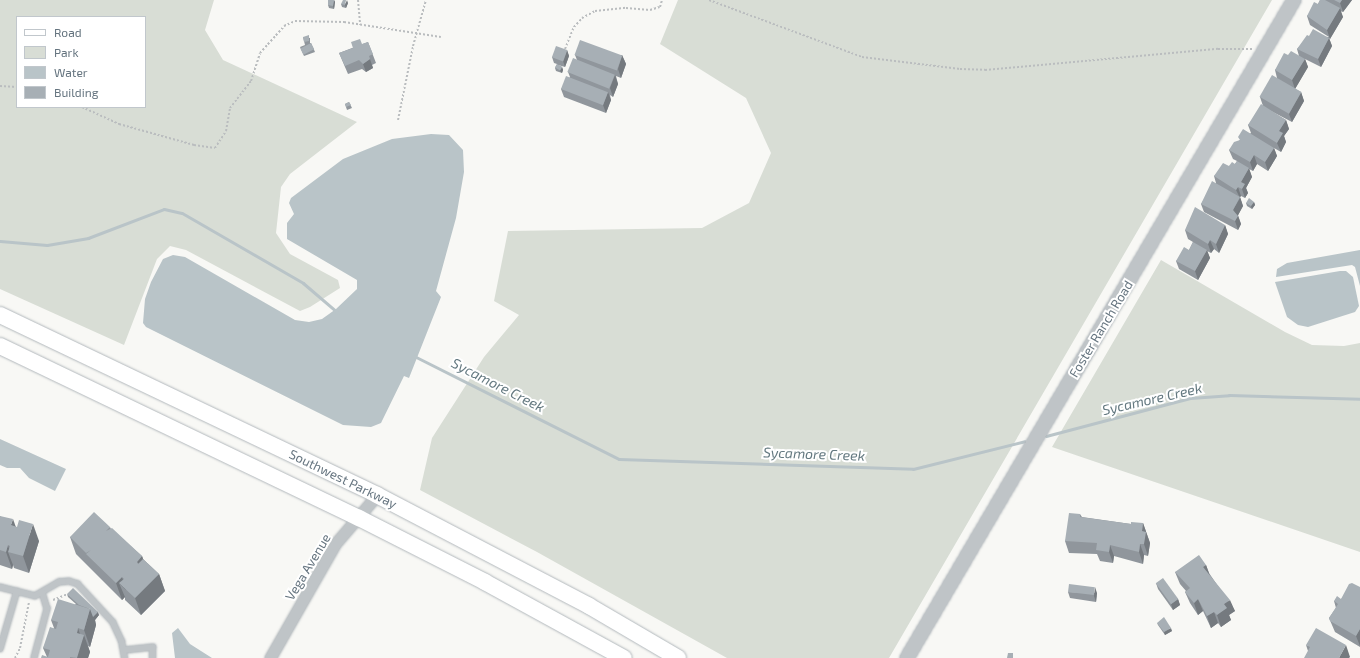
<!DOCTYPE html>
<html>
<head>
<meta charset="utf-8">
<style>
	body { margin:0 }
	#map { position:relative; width:1360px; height:658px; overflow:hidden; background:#f8f8f5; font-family:"Exo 2",sans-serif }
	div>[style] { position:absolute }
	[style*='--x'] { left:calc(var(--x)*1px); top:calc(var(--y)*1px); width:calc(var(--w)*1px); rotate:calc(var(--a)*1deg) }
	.green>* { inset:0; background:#d8ddd5 }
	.water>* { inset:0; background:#b9c4c8 }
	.stream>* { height:3px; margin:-1.5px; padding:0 1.5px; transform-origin:1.5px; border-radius:1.5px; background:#b9c4c8 }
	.path>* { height:2px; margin-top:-1px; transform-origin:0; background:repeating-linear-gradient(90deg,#babdbf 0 2px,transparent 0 4px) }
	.roads { filter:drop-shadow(0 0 1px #b2b8bc) drop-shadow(0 0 1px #b2b8bc) }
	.service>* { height:5.5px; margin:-2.75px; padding:0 2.75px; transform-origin:2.75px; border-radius:2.75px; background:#bfc4c7 }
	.minor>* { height:11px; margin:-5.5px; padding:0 5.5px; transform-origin:5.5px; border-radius:5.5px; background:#bfc4c7 }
	.tertiary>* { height:14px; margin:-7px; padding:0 7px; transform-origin:7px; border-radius:7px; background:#bfc4c7 }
	.secondary>* { height:16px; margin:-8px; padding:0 8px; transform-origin:8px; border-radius:8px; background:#fff }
	.wall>* { inset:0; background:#90969c }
	.shaded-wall>* { inset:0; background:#757a7f }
	.building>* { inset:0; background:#a7afb5; transform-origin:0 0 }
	span { translate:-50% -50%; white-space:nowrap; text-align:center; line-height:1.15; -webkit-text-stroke:4px #fff; paint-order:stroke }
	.street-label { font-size:13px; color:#65747f }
	.water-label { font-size:14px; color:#647980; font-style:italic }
	.legend { position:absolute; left:16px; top:16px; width:130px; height:92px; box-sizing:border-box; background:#fff; border:1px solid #c1c7cc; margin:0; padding:5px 7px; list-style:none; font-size:12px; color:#65747f }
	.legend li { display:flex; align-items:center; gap:8px; height:20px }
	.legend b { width:20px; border:1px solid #c1c7cc }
</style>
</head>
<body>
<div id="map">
	<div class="green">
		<i style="clip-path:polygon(evenodd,0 0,214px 0,205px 30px,223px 60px,357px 122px,290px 174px,281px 187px,276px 233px,290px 254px,338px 280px,340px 288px,310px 307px,300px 311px,186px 250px,170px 246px,157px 259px,124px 345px,0 289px,0 0,17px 17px,145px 17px,145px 107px,17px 107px,17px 17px)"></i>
		<i style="clip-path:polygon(678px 0,1272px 0,889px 658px,727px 658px,537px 552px,420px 490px,432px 438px,484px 357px,519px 315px,494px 301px,508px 231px,702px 228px,749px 203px,771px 153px,746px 98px,660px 44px)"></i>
		<i style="clip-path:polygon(1161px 260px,1285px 332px,1312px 345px,1344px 346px,1360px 343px,1360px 552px,1052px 447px)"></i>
	</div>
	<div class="water">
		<i style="clip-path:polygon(431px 134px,449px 135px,463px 150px,464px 172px,456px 218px,436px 291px,441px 297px,409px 378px,404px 376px,381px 423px,371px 427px,343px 425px,146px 327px,143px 323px,145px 299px,151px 282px,163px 259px,173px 255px,185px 257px,295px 320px,309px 322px,322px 319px,336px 309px,357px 289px,357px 280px,287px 239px,287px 223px,294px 214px,289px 203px,291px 198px,343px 159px,392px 139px)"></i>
		<i style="clip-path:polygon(1360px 250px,1360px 286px,1355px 267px,1352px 265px,1276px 277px,1277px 269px,1287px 263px)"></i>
		<i style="clip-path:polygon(1340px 271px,1346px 271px,1353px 277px,1359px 306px,1355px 312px,1308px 327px,1298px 325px,1287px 317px,1275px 282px)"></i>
		<i style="clip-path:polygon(0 439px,66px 469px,55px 491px,29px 478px,20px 468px,7px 468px,0 465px)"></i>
		<i style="clip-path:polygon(178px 628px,190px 644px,212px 658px,175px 658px,172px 633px)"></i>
	</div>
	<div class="stream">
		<i style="--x:0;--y:241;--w:47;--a:4.9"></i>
		<i style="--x:47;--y:245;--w:42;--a:-9.7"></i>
		<i style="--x:88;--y:238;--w:81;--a:-20.9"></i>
		<i style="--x:164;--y:209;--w:18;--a:13"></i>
		<i style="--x:182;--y:213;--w:140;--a:30"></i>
		<i style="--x:303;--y:283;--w:46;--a:40.6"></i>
		<i style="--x:414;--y:356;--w:229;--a:26.7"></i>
		<i style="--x:619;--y:459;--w:294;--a:1.9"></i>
		<i style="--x:913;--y:469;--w:115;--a:-14"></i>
		<i style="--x:1046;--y:436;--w:149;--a:-14.8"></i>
		<i style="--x:1190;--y:398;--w:39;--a:-4"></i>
		<i style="--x:1229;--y:395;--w:131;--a:1.7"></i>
	</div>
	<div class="path">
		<i style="--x:358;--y:0;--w:25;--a:85"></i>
		<i style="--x:709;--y:0;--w:163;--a:20.4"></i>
		<i style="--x:862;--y:57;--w:99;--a:7"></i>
		<i style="--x:960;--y:69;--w:25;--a:2"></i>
		<i style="--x:985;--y:70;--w:234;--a:-5.2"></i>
		<i style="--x:1218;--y:49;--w:34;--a:0"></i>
		<i style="--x:565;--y:49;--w:24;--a:-68"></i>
		<i style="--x:574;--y:27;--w:12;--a:-48"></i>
		<i style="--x:582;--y:18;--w:15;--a:-28"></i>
		<i style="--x:595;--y:11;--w:31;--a:-6"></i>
		<i style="--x:626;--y:8;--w:24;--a:5"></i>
		<i style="--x:650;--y:10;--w:10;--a:-17"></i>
		<i style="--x:660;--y:7;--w:7;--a:-74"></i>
		<i style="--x:0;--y:86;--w:17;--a:3"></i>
		<i style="--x:82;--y:107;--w:41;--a:24.7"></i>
		<i style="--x:119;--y:124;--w:78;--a:15.6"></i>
		<i style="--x:194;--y:145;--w:21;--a:8"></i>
		<i style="--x:215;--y:148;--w:20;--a:-57"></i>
		<i style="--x:226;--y:131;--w:23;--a:-80"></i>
		<i style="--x:230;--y:108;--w:34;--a:-52"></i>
		<i style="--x:251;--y:81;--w:29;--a:-72"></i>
		<i style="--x:260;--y:53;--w:36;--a:-48"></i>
		<i style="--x:284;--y:26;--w:12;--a:-24"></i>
		<i style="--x:295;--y:21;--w:49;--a:1.2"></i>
		<i style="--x:344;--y:22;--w:98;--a:8.8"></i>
		<i style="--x:398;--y:120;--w:76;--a:-78.5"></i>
		<i style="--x:413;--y:46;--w:48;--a:-74.2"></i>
		<i style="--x:53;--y:600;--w:16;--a:-22"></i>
		<i style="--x:15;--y:658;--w:11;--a:-63"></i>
		<i style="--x:20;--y:648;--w:47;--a:-78.9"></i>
	</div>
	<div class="roads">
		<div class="service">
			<i style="--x:0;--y:587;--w:36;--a:14"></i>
			<i style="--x:35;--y:596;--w:28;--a:-30"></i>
			<i style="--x:59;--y:582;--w:10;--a:-6"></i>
			<i style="--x:69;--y:581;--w:9;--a:18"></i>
			<i style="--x:78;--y:584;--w:52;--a:47.4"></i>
			<i style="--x:113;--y:622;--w:21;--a:65"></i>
			<i style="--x:122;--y:641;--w:17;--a:80"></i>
			<i style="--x:0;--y:649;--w:60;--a:-73.7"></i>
			<i style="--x:125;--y:650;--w:28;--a:-6"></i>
			<i style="--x:153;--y:647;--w:11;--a:90"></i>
			<i style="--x:34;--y:658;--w:51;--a:-75.1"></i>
			<i style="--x:47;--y:609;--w:17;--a:-107"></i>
		</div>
		<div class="minor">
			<i style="--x:270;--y:658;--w:131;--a:-60.3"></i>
			<i style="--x:335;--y:544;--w:65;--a:-49.4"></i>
		</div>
		<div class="tertiary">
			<i style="--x:907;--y:658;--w:763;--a:-59.54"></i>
		</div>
		<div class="secondary">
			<i style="--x:0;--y:315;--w:418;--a:25.5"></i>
			<i style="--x:377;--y:495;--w:239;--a:27.6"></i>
			<i style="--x:589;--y:606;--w:103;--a:30.3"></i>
			<i style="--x:0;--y:346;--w:398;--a:25.6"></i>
			<i style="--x:359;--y:518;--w:141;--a:26.9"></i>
			<i style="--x:485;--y:582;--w:158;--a:28.7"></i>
		</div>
	</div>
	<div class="wall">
		<i style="clip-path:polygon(334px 0,335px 2px,334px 9px,329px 8px,328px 5px)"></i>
		<i style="clip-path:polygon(1320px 0,1352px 0,1343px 12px,1340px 11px,1343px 17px,1330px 39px,1329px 38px,1332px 46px,1321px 67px,1305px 59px,1308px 67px,1295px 89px,1301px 92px,1304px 101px,1292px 122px,1267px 109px,1286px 120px,1289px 129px,1284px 136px,1286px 142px,1281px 152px,1274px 148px,1277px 156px,1268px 171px,1257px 164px,1253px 171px,1249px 169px,1252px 177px,1246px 188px,1248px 193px,1245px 198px,1241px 196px,1240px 197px,1243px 206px,1238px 215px,1241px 224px,1238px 230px,1204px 212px,1201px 204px,1216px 183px,1214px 176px,1229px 166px,1235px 164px,1237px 161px,1233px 159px,1229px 150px,1240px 140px,1251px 133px,1248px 125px,1263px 106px,1260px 97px,1277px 78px,1275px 70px,1288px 55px,1299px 56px,1297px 49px,1309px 36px,1329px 37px,1310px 25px,1307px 16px,1318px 4px)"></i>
		<i style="clip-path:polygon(348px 3px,346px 8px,342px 7px,341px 4px)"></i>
		<i style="clip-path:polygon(303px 37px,310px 38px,310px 43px,311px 43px,315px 52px,304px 56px,300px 47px,305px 45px)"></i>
		<i style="clip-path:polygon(368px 42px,376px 63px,372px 65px,373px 68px,366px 72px,362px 69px,348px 74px,339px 53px)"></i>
		<i style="clip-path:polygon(567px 50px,569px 56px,565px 67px,558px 65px,562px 67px,563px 70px,562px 73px,556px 71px,555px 68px,557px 64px,554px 63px,552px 57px)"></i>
		<i style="clip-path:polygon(575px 55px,622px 55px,626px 64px,621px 78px,616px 76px,618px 84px,613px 97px,610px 95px,611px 100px,606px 113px,564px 97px,561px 89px,570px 77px,568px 72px,577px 60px)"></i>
		<i style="clip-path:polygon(349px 102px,352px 108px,347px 110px,345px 104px)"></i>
		<i style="clip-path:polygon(1254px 202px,1255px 205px,1252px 209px,1247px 206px,1246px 203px)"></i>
		<i style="clip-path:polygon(1225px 225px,1228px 234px,1219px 253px,1214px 249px,1211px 253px,1207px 251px,1210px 258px,1198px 280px,1179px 269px,1176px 261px,1189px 250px,1193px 242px,1188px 239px,1185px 230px)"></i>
		<i style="clip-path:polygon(1080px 514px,1082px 517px,1131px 524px,1143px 523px,1150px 543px,1148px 556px,1144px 555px,1143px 564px,1114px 556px,1113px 563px,1100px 561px,1097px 554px,1069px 553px,1065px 541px)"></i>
		<i style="clip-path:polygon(0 516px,16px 527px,39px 541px,29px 573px,14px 568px,13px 565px,12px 569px,0 565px)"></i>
		<i style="clip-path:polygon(110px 527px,111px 529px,142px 556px,143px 559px,159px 574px,165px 591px,141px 615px,125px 600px,125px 597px,122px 600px,76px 554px,70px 537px)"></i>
		<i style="clip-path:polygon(1206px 565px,1209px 573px,1235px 611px,1229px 615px,1231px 620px,1221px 627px,1218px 623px,1211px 628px,1203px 611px,1198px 615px,1190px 603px,1185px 592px,1186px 591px,1180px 584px,1175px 572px)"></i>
		<i style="clip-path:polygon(1156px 583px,1178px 599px,1180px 605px,1173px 610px,1158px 589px)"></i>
		<i style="clip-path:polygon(1360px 587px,1360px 647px,1335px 632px,1329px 618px,1336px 608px,1334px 601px,1341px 599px)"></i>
		<i style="clip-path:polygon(1068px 592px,1097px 593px,1096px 602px,1070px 598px)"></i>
		<i style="clip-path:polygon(67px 594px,99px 615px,95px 620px,96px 625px,90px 647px,88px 646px,90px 652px,88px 658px,41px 658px,47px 657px,43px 648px,54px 628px,51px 620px,76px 604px,68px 597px)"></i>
		<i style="clip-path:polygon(1157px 623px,1172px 631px,1165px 635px,1158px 625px)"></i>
		<i style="clip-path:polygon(1306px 645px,1350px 657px,1308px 651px)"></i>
	</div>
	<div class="shaded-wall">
		<i style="clip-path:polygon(334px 0,335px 2px,334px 9px,333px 6px)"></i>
		<i style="clip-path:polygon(347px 0,348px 3px,346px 8px,345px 5px)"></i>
		<i style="clip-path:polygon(1342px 0,1352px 0,1343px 12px,1340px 3px)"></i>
		<i style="clip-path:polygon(1340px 8px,1343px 17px,1330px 39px,1327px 30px)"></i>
		<i style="clip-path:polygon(1329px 38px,1332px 46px,1321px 67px,1318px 59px)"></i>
		<i style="clip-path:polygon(567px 50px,569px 56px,565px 67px,563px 61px)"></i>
		<i style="clip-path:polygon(622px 55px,626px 64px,621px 78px,618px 69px)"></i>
		<i style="clip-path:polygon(370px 59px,373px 68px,366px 72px,363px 64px)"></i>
		<i style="clip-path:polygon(1305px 59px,1308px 67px,1295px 89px,1292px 80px)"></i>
		<i style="clip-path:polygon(562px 67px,563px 70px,562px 73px,560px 71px)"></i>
		<i style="clip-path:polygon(615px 75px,618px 84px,613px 97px,610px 88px)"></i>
		<i style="clip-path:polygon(608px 92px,611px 100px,606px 113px,603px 105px)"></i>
		<i style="clip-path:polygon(1301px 92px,1304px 101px,1292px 122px,1289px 114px)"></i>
		<i style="clip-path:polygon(1286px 120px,1289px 129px,1284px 136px,1286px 142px,1281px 152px,1277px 143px,1279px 131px)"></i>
		<i style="clip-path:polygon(1274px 148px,1277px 156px,1268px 171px,1265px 162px)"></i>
		<i style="clip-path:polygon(1254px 155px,1257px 164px,1253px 171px,1250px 162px)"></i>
		<i style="clip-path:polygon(1249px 168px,1252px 177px,1246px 188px,1248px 193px,1245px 198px,1242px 189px,1241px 182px)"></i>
		<i style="clip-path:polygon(1238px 187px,1241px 196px,1240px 197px,1243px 206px,1236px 219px,1233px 210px,1240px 198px,1236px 190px)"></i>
		<i style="clip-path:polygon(1254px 202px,1255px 205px,1252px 209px,1251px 206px)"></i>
		<i style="clip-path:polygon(1238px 216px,1241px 224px,1238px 230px,1235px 221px)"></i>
		<i style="clip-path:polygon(1225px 225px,1228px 234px,1219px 253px,1216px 244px)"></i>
		<i style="clip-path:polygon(1210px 240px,1214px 249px,1211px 253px,1208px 244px)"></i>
		<i style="clip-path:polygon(1207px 250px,1210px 258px,1198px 280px,1195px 271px)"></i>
		<i style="clip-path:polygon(13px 519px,19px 536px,11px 525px)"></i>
		<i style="clip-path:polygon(1143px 523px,1150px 543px,1148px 556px,1144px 544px,1142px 531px)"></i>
		<i style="clip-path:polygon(33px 524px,39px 541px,29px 573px,23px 556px)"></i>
		<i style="clip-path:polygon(1140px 544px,1144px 555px,1143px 564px,1139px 552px)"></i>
		<i style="clip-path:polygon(8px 545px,10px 552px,8px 552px,13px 565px,12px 569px,6px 552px)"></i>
		<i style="clip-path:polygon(1110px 545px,1114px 556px,1113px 563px,1109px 552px)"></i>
		<i style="clip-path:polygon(142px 556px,148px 573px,137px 562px)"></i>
		<i style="clip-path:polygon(1206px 565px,1210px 576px,1203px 567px)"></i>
		<i style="clip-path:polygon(159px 574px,165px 591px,141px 615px,135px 598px)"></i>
		<i style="clip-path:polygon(122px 577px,126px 590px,119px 583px,125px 597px,122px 600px,116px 583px)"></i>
		<i style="clip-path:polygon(1095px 587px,1097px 593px,1096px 602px,1094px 596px)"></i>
		<i style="clip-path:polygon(1178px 599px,1180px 605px,1173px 610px,1171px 604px)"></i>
		<i style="clip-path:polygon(1198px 599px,1203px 611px,1198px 615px,1194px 603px)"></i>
		<i style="clip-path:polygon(1230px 600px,1235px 611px,1229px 615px,1231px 620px,1221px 627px,1217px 615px,1224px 604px)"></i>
		<i style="clip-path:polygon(90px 609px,98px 612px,99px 615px,95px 620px,96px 625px,90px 647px,84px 630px)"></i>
		<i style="clip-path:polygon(1214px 612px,1218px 623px,1211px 628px,1207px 616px)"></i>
		<i style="clip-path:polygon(78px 628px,82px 640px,84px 635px,90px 652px,88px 658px,77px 658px,77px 633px)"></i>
		<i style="clip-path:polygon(1171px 628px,1172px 631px,1165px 635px,1164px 632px)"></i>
		<i style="clip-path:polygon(1360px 629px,1360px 646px,1356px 636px)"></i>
		<i style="clip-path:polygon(1346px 645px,1350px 657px,1349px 658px,1339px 658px)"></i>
	</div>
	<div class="building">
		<i style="clip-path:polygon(328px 0,334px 0,333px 6px,328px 5px)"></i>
		<i style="clip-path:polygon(343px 0,346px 0,345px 5px,341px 4px)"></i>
		<i style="clip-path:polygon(1320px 0,1325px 0,1340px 8px,1327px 30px,1307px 16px,1314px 2px,1318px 4px)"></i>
		<i style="clip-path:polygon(1334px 0,1342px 0,1340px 3px)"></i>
		<i style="clip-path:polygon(1313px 29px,1329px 38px,1318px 59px,1297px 49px,1307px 35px,1309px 36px)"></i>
		<i style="clip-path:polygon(309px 35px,309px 41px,304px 42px,303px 37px)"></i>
		<i style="clip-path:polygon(360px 39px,362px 44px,368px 42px,373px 54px,369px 56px,370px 59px,363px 64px,359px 60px,345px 66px,339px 53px,353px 48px,351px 42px)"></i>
		<i style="left:580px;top:40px;width:45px;height:16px;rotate:20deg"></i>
		<i style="left:311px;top:43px;width:7px;height:12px;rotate:63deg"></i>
		<i style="left:556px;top:46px;width:12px;height:12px;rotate:20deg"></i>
		<i style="clip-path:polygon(1291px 51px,1305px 59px,1292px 80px,1275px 70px,1284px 53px,1288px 55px)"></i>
		<i style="left:573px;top:58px;width:45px;height:15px;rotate:22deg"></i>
		<i style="left:557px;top:64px;width:6px;height:4px;rotate:31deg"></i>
		<i style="left:1272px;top:75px;width:34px;height:25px;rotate:30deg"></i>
		<i style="left:566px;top:76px;width:45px;height:14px;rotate:21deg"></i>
		<i style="clip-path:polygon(349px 102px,351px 105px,346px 107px,345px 104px)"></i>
		<i style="clip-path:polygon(1261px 104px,1286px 120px,1279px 131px,1283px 133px,1277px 143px,1248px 125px)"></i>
		<i style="clip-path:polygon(1243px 129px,1274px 148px,1265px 162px,1254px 155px,1250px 162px,1229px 150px,1234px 142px,1240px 140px,1238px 137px)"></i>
		<i style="clip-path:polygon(1237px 161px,1249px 168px,1241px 182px,1245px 184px,1242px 189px,1238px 187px,1236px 190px,1214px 176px,1223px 163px,1229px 166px,1232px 162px,1235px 164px)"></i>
		<i style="clip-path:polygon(1212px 181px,1240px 197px,1233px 210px,1238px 216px,1235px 221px,1201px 204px)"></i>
		<i style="clip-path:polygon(1249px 198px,1254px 202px,1251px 206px,1246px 203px)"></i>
		<i style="clip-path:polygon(1195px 207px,1225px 225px,1216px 244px,1210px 240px,1208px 244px,1185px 230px)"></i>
		<i style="clip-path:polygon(1193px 242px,1207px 250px,1195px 271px,1176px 261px,1184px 247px,1189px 250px)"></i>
		<i style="clip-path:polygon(94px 512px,110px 527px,106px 531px,112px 528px,142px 556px,137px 562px,138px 564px,143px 559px,159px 574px,135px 598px,119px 583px,124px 579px,122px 577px,116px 583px,86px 554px,91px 550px,86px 553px,70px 537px)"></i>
		<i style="clip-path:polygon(1069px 513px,1080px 514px,1080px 517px,1131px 524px,1131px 522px,1143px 523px,1142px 531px,1146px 532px,1144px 544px,1140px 544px,1139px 552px,1110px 545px,1109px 552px,1096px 550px,1097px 543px,1065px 541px)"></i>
		<i style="clip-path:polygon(0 516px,13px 519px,11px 525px,17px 527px,19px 520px,33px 524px,23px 556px,8px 552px,10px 546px,8px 545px,6px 552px,0 550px)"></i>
		<i style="clip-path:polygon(1199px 555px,1206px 565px,1203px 567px,1230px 600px,1224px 604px,1227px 608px,1217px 615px,1214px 612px,1207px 616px,1198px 599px,1194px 603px,1185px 592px,1190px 588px,1175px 572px)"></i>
		<i style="left:1163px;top:578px;width:26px;height:9px;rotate:54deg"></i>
		<i style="clip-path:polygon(1352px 583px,1360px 587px,1360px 629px,1356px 636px,1330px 621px,1329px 618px,1338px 604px,1334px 601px,1337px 596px,1341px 599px,1349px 584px)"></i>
		<i style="left:1069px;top:584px;width:26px;height:8px;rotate:7deg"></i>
		<i style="clip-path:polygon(73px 588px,98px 612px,93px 617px,90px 609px,79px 605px,67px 594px)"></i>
		<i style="clip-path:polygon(58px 599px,90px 609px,84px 630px,78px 628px,77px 633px,84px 635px,77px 658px,70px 657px,70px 658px,41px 658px,42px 655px,48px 657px,50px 650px,43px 648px,50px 627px,56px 629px,58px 622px,51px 620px)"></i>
		<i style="clip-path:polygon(1164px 617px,1171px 628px,1164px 632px,1157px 623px)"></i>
		<i style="clip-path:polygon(1316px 628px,1346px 645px,1339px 658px,1304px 658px,1310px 647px,1306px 645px)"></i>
		<i style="clip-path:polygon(1008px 653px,1013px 653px,1013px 658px,1007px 658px)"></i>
	</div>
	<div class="street-label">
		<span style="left:1101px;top:329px;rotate:-59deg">Foster Ranch Road</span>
		<span style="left:343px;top:479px;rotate:26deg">Southwest Parkway</span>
		<span style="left:308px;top:567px;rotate:-59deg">Vega Avenue</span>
	</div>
	<div class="water-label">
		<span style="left:498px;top:385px;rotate:27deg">Sycamore Creek</span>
		<span style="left:1152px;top:399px;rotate:-13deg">Sycamore Creek</span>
		<span style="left:814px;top:454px;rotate:2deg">Sycamore Creek</span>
	</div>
	<ul class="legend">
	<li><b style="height:5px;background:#fff"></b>Road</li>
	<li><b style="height:11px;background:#d8ddd5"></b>Park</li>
	<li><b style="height:11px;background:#b9c4c8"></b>Water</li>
	<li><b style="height:11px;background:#a7afb5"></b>Building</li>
	</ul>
</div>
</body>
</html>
